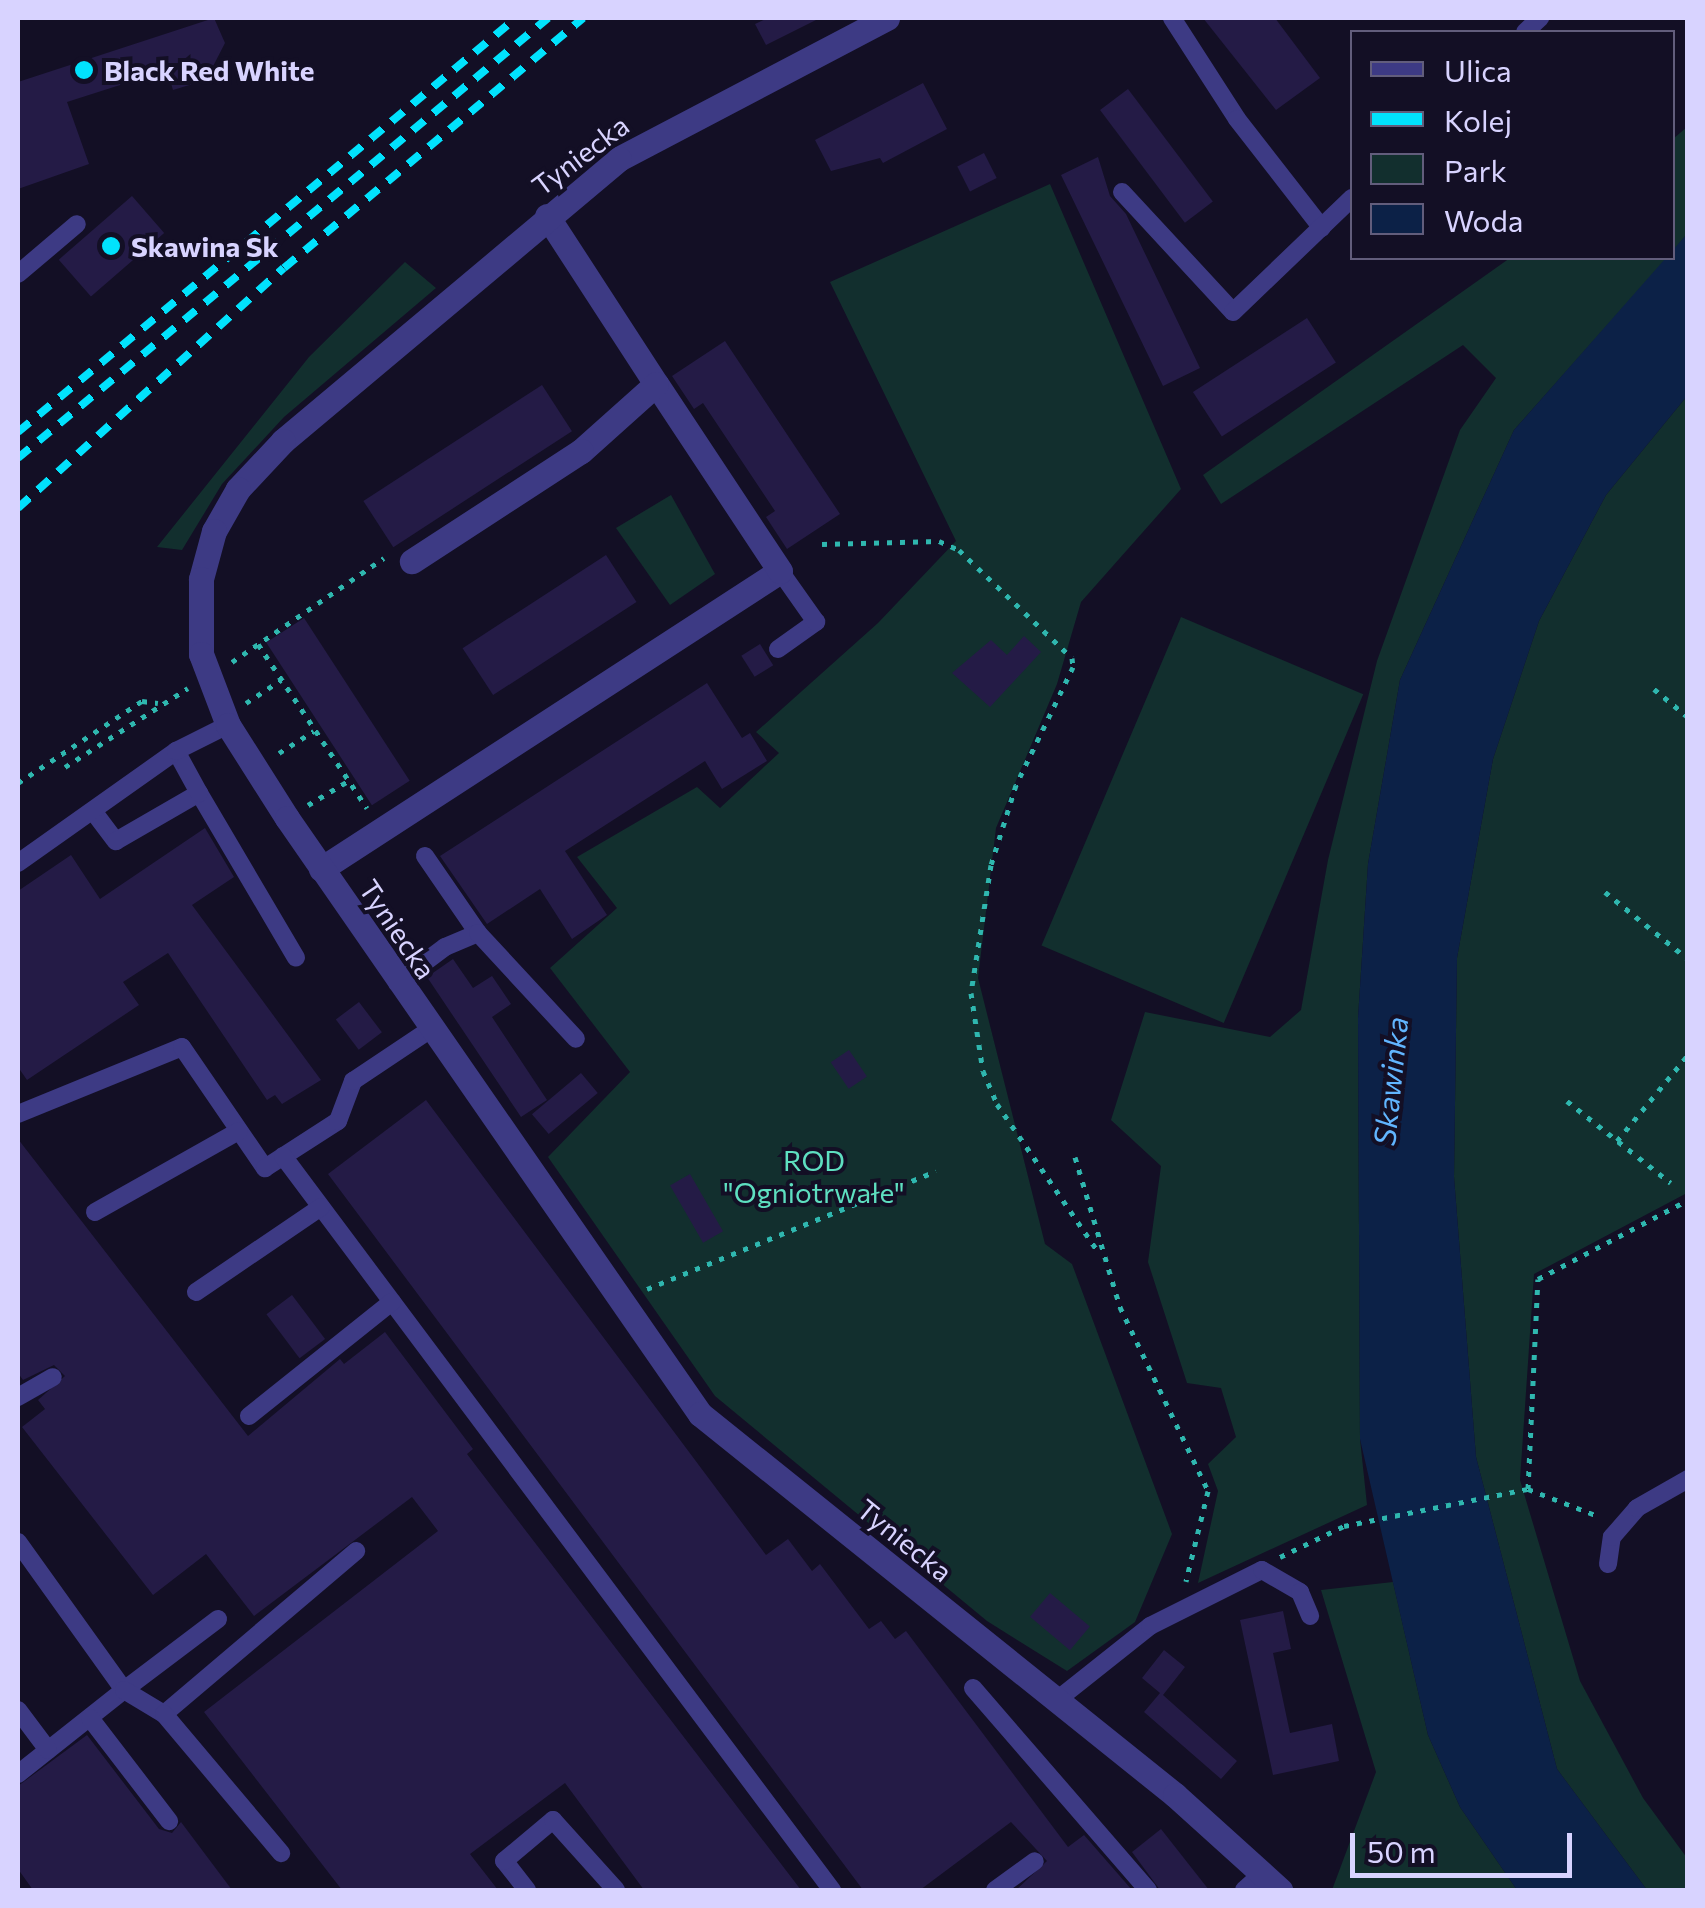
<!DOCTYPE html>
<html>
<head>
<meta charset="utf-8">
<style>
	body { margin:0 }
	#map { position:relative; width:1705px; height:1908px; overflow:hidden; background:#130f25; font-family:Commissioner,sans-serif }
	div>[style] { position:absolute }
	[style*='--x'] { left:calc(var(--x)*1px); top:calc(var(--y)*1px); width:calc(var(--w)*1px); rotate:calc(var(--a)*1deg) }
	.green>* { inset:0; background:#122f2e; transform-origin:0 0 }
	.water>* { inset:0; background:#0c2147 }
	.building>* { inset:0; background:#241b46; transform-origin:0 0 }
	.path>* { height:5px; margin-top:-2.5px; transform-origin:0; background:repeating-linear-gradient(90deg,#2fb7af 0 5px,transparent 0 13px) }
	.service>* { height:18px; margin:-9px; padding:0 9px; transform-origin:9px; border-radius:9px; background:#3d3a84 }
	.minor>* { height:25px; margin:-12.5px; padding:0 12.5px; transform-origin:12.5px; border-radius:12.5px; background:#3d3a84 }
	.tertiary>* { height:25px; margin:-12.5px; padding:0 12.5px; transform-origin:12.5px; border-radius:12.5px; background:#3d3a84 }
	.rail>* { height:8px; margin-top:-4px; transform-origin:0; background:repeating-linear-gradient(90deg,#01e2fd 0 15px,transparent 0 27px) }
	.dots>* { width:28px; height:28px; translate:-50% -50%; box-sizing:border-box; border:5px solid #130f25; border-radius:50% }
	span { translate:-50% -50%; white-space:nowrap; text-align:center; line-height:1.15; -webkit-text-stroke:8px #130f25; paint-order:stroke }
	.poi-label { font-size:28px; color:#d8d3ff; font-weight:700 }
	.left { translate:0 -50%; text-align:left }
	.street-label { font-size:28px; color:#d8d3ff }
	.park-label { font-size:28px; color:#5edfc0 }
	.water-label { font-size:30px; color:#61b5ff; font-style:italic }
	.frame { position:absolute; inset:0; border:20px solid #d8d3ff; pointer-events:none }
	.legend { position:absolute; left:1350px; top:30px; width:325px; height:230px; box-sizing:border-box; background:#130f25; border:2px solid #625d7c; margin:0; padding:12px 18px; list-style:none; font-size:30px; color:#d8d3ff }
	.legend li { display:flex; align-items:center; gap:20px; height:50px }
	.legend b { width:50px; border:2px solid #625d7c }
	.scale { position:absolute; left:1350px; top:1833px; width:222px; height:45px; box-sizing:border-box; border:5px solid #d8d3ff; border-top:0; padding-left:12px; font-size:30px; line-height:35px; white-space:nowrap; color:#d8d3ff; -webkit-text-stroke:8px #130f25; paint-order:stroke }
</style>
</head>
<body>
<div id="map">
	<div class="green">
		<i style="clip-path:polygon(1687px 127px,1687px 234px,1673px 251px,1673px 139px)"></i>
		<i style="clip-path:polygon(1050px 184px,1181px 489px,1081px 602px,1057px 684px,996px 828px,978px 978px,1045px 1244px,1072px 1264px,1172px 1534px,1135px 1622px,1067px 1671px,987px 1621px,715px 1396px,548px 1157px,630px 1072px,550px 968px,617px 908px,577px 857px,697px 787px,720px 808px,779px 753px,756px 732px,878px 623px,956px 541px,830px 282px)"></i>
		<i style="clip-path:polygon(1510px 258px,1667px 258px,1514px 430px,1400px 680px,1368px 864px,1358px 1018px,1360px 1439px,1367px 1505px,1198px 1583px,1218px 1491px,1208px 1464px,1236px 1437px,1221px 1388px,1187px 1383px,1148px 1262px,1161px 1166px,1111px 1120px,1145px 1012px,1270px 1037px,1301px 1010px,1328px 860px,1377px 661px,1460px 430px,1496px 378px,1463px 345px,1221px 504px,1203px 475px)"></i>
		<i style="clip-path:polygon(405px 262px,436px 288px,284px 417px,222px 484px,182px 550px,157px 547px,309px 357px)"></i>
		<i style="clip-path:polygon(1687px 396px,1687px 1193px,1534px 1274px,1520px 1480px,1580px 1681px,1643px 1798px,1687px 1858px,1687px 1890px,1647px 1890px,1557px 1769px,1476px 1457px,1454px 1177px,1457px 958px,1493px 759px,1539px 621px,1606px 495px)"></i>
		<i style="clip-path:polygon(671px 495px,715px 574px,670px 605px,616px 528px)"></i>
		<i style="left:1181px;top:617px;width:198px;height:357px;rotate:23deg"></i>
		<i style="clip-path:polygon(1393px 1582px,1428px 1735px,1460px 1807px,1517px 1890px,1332px 1890px,1376px 1772px,1321px 1590px)"></i>
	</div>
	<div class="water">
		<i style="clip-path:polygon(1687px 234px,1687px 396px,1606px 495px,1539px 621px,1493px 759px,1457px 958px,1454px 1177px,1476px 1457px,1557px 1769px,1647px 1890px,1517px 1890px,1460px 1807px,1428px 1735px,1360px 1439px,1358px 1018px,1368px 864px,1400px 680px,1514px 430px)"></i>
	</div>
	<div class="building">
		<i style="clip-path:polygon(214px 18px,225px 43px,206px 80px,173px 90px,167px 70px,67px 102px,89px 164px,18px 189px,18px 82px)"></i>
		<i style="clip-path:polygon(768px 18px,820px 18px,766px 45px,755px 24px)"></i>
		<i style="clip-path:polygon(1203px 18px,1275px 18px,1320px 78px,1276px 110px)"></i>
		<i style="clip-path:polygon(923px 83px,947px 129px,883px 163px,880px 158px,831px 171px,815px 140px)"></i>
		<i style="left:1128px;top:89px;width:141px;height:35px;rotate:53deg"></i>
		<i style="left:984px;top:153px;width:28px;height:30px;rotate:63deg"></i>
		<i style="clip-path:polygon(1098px 157px,1110px 196px,1126px 214px,1200px 368px,1163px 386px,1061px 175px)"></i>
		<i style="left:132px;top:196px;width:49px;height:97px;rotate:49deg"></i>
		<i style="left:1307px;top:318px;width:53px;height:136px;rotate:57deg"></i>
		<i style="clip-path:polygon(725px 341px,840px 514px,787px 549px,766px 517px,775px 511px,703px 403px,694px 409px,672px 376px)"></i>
		<i style="left:542px;top:385px;width:55px;height:213px;rotate:57deg"></i>
		<i style="left:606px;top:555px;width:56px;height:171px;rotate:57deg"></i>
		<i style="left:304px;top:618px;width:194px;height:45px;rotate:57deg"></i>
		<i style="clip-path:polygon(1024px 636px,1041px 652px,990px 707px,952px 673px,991px 640px,1007px 655px)"></i>
		<i style="left:760px;top:644px;width:25px;height:22px;rotate:58deg"></i>
		<i style="clip-path:polygon(707px 683px,742px 738px,750px 733px,767px 761px,722px 789px,705px 761px,565px 851px,607px 915px,572px 939px,540px 889px,487px 924px,440px 856px)"></i>
		<i style="clip-path:polygon(205px 828px,234px 877px,192px 905px,321px 1080px,282px 1104px,275px 1095px,267px 1100px,168px 953px,123px 982px,139px 1005px,27px 1080px,18px 1067px,18px 891px,71px 855px,100px 899px)"></i>
		<i style="clip-path:polygon(453px 959px,473px 988px,492px 976px,511px 1004px,492px 1017px,547px 1100px,521px 1117px,427px 977px)"></i>
		<i style="left:359px;top:1002px;width:38px;height:29px;rotate:53deg"></i>
		<i style="left:849px;top:1050px;width:32px;height:22px;rotate:56deg"></i>
		<i style="left:581px;top:1073px;width:26px;height:64px;rotate:50deg"></i>
		<i style="clip-path:polygon(426px 1100px,766px 1555px,788px 1539px,812px 1571px,820px 1564px,869px 1629px,881px 1621px,895px 1639px,906px 1631px,1068px 1847px,1084px 1835px,1132px 1890px,1016px 1890px,1047px 1861px,1011px 1822px,920px 1890px,863px 1890px,328px 1174px)"></i>
		<i style="clip-path:polygon(18px 1139px,248px 1436px,340px 1359px,344px 1364px,385px 1332px,473px 1449px,467px 1454px,801px 1890px,644px 1890px,565px 1783px,470px 1854px,498px 1890px,342px 1890px,204px 1712px,438px 1531px,412px 1497px,254px 1616px,206px 1554px,153px 1595px,22px 1427px,45px 1409px,38px 1400px,65px 1376px,54px 1365px,23px 1380px,18px 1373px)"></i>
		<i style="left:690px;top:1174px;width:66px;height:23px;rotate:60deg"></i>
		<i style="left:292px;top:1295px;width:55px;height:32px;rotate:53deg"></i>
		<i style="left:1050px;top:1593px;width:52px;height:31px;rotate:40deg"></i>
		<i style="clip-path:polygon(1283px 1611px,1291px 1649px,1273px 1653px,1290px 1733px,1332px 1724px,1339px 1761px,1273px 1775px,1240px 1620px)"></i>
		<i style="clip-path:polygon(1164px 1650px,1185px 1667px,1163px 1695px,1237px 1761px,1221px 1779px,1144px 1712px,1160px 1693px,1142px 1678px)"></i>
		<i style="clip-path:polygon(87px 1735px,159px 1829px,172px 1833px,181px 1822px,232px 1890px,33px 1890px,18px 1869px,18px 1786px)"></i>
		<i style="clip-path:polygon(1161px 1829px,1209px 1890px,1160px 1890px,1132px 1852px)"></i>
	</div>
	<div class="path">
		<i style="--x:822;--y:544;--w:117;--a:-1.5"></i>
		<i style="--x:939;--y:541;--w:22;--a:24"></i>
		<i style="--x:959;--y:550;--w:156;--a:43.7"></i>
		<i style="--x:1072;--y:658;--w:9;--a:84"></i>
		<i style="--x:1073;--y:667;--w:131;--a:115.8"></i>
		<i style="--x:1016;--y:785;--w:84;--a:107.4"></i>
		<i style="--x:991;--y:865;--w:130;--a:98.9"></i>
		<i style="--x:971;--y:993;--w:79;--a:81.3"></i>
		<i style="--x:983;--y:1071;--w:36;--a:67"></i>
		<i style="--x:997;--y:1104;--w:181;--a:55.6"></i>
		<i style="--x:258;--y:644;--w:197;--a:56.4"></i>
		<i style="--x:232;--y:662;--w:184;--a:-34.4"></i>
		<i style="--x:1654;--y:689;--w:44;--a:39.5"></i>
		<i style="--x:246;--y:703;--w:42;--a:-33.3"></i>
		<i style="--x:279;--y:753;--w:41;--a:-32.2"></i>
		<i style="--x:65;--y:767;--w:146;--a:-32.7"></i>
		<i style="--x:18;--y:783;--w:149;--a:-33.5"></i>
		<i style="--x:142;--y:701;--w:16;--a:7"></i>
		<i style="--x:308;--y:805;--w:47;--a:-31"></i>
		<i style="--x:1605;--y:892;--w:107;--a:38.9"></i>
		<i style="--x:1567;--y:1101;--w:132;--a:38.3"></i>
		<i style="--x:1617;--y:1141;--w:112;--a:-50.5"></i>
		<i style="--x:1075;--y:1157;--w:157;--a:73.3"></i>
		<i style="--x:1120;--y:1307;--w:204;--a:64.4"></i>
		<i style="--x:1208;--y:1491;--w:93;--a:103.7"></i>
		<i style="--x:647;--y:1289;--w:312;--a:-22.2"></i>
		<i style="--x:1528;--y:1489;--w:75;--a:21.1"></i>
		<i style="--x:1280;--y:1557;--w:71;--a:-25.8"></i>
		<i style="--x:1344;--y:1526;--w:188;--a:-11.4"></i>
		<i style="--x:1528;--y:1489;--w:210;--a:-87.3"></i>
		<i style="--x:1538;--y:1279;--w:170;--a:-27.8"></i>
	</div>
	<div class="service">
		<i style="--x:1172;--y:18;--w:120;--a:57.2"></i>
		<i style="--x:1237;--y:119;--w:138;--a:52.1"></i>
		<i style="--x:1525;--y:32;--w:21;--a:-43"></i>
		<i style="--x:1122;--y:192;--w:163;--a:47.2"></i>
		<i style="--x:1233;--y:312;--w:165;--a:-43.8"></i>
		<i style="--x:18;--y:274;--w:77;--a:-40.3"></i>
		<i style="--x:778;--y:649;--w:47;--a:-35.4"></i>
		<i style="--x:816;--y:622;--w:62;--a:-125.2"></i>
		<i style="--x:199;--y:793;--w:191;--a:59.5"></i>
		<i style="--x:93;--y:811;--w:38;--a:53"></i>
		<i style="--x:116;--y:841;--w:96;--a:-30"></i>
		<i style="--x:199;--y:793;--w:48;--a:-118.7"></i>
		<i style="--x:425;--y:856;--w:93;--a:55.5"></i>
		<i style="--x:18;--y:863;--w:194;--a:-35.3"></i>
		<i style="--x:176;--y:751;--w:58;--a:-26.6"></i>
		<i style="--x:397;--y:983;--w:60;--a:-36.9"></i>
		<i style="--x:445;--y:947;--w:36;--a:-23"></i>
		<i style="--x:478;--y:933;--w:144;--a:47.2"></i>
		<i style="--x:18;--y:1114;--w:177;--a:-22.2"></i>
		<i style="--x:182;--y:1047;--w:147;--a:55.6"></i>
		<i style="--x:265;--y:1168;--w:87;--a:-32.8"></i>
		<i style="--x:338;--y:1121;--w:43;--a:-69.4"></i>
		<i style="--x:353;--y:1081;--w:94;--a:-33.7"></i>
		<i style="--x:283;--y:1156;--w:917;--a:53.21"></i>
		<i style="--x:95;--y:1212;--w:165;--a:-29.4"></i>
		<i style="--x:196;--y:1292;--w:151;--a:-34.2"></i>
		<i style="--x:18;--y:1397;--w:40;--a:-29.7"></i>
		<i style="--x:249;--y:1416;--w:183;--a:-38.6"></i>
		<i style="--x:18;--y:1542;--w:182;--a:54.4"></i>
		<i style="--x:124;--y:1690;--w:135;--a:141.6"></i>
		<i style="--x:1608;--y:1564;--w:27;--a:-82"></i>
		<i style="--x:1612;--y:1537;--w:38;--a:-49"></i>
		<i style="--x:1637;--y:1508;--w:59;--a:-29.6"></i>
		<i style="--x:218;--y:1619;--w:118;--a:142.9"></i>
		<i style="--x:124;--y:1690;--w:47;--a:31"></i>
		<i style="--x:164;--y:1714;--w:252;--a:-40.3"></i>
		<i style="--x:973;--y:1688;--w:267;--a:49.1"></i>
		<i style="--x:1057;--y:1700;--w:119;--a:-38.5"></i>
		<i style="--x:1150;--y:1626;--w:125;--a:-26.6"></i>
		<i style="--x:1262;--y:1570;--w:44;--a:30.1"></i>
		<i style="--x:1300;--y:1592;--w:26;--a:67"></i>
		<i style="--x:18;--y:1710;--w:50;--a:53.1"></i>
		<i style="--x:164;--y:1714;--w:182;--a:49.9"></i>
		<i style="--x:90;--y:1718;--w:130;--a:52.5"></i>
		<i style="--x:527;--y:1890;--w:37;--a:-128"></i>
		<i style="--x:504;--y:1861;--w:64;--a:-39.9"></i>
		<i style="--x:553;--y:1820;--w:94;--a:48"></i>
		<i style="--x:995;--y:1890;--w:49;--a:-35.9"></i>
		<i style="--x:1244;--y:1890;--w:24;--a:-42"></i>
	</div>
	<div class="minor">
		<i style="--x:547;--y:216;--w:200;--a:57"></i>
		<i style="--x:321;--y:869;--w:547;--a:-32.99"></i>
		<i style="--x:780;--y:571;--w:224;--a:-123.5"></i>
		<i style="--x:656;--y:384;--w:101;--a:138.2"></i>
		<i style="--x:581;--y:451;--w:202;--a:146.9"></i>
	</div>
	<div class="tertiary">
		<i style="--x:887;--y:18;--w:303;--a:152.3"></i>
		<i style="--x:619;--y:159;--w:439;--a:140"></i>
		<i style="--x:283;--y:441;--w:66;--a:133.2"></i>
		<i style="--x:238;--y:489;--w:48;--a:119.7"></i>
		<i style="--x:214;--y:531;--w:50;--a:105.2"></i>
		<i style="--x:201;--y:579;--w:75;--a:90"></i>
		<i style="--x:201;--y:654;--w:76;--a:69.2"></i>
		<i style="--x:228;--y:725;--w:110;--a:57.6"></i>
		<i style="--x:287;--y:818;--w:725;--a:55.28"></i>
		<i style="--x:700;--y:1414;--w:609;--a:38.73"></i>
		<i style="--x:1175;--y:1795;--w:142;--a:42.1"></i>
	</div>
	<div class="rail">
		<i style="--x:18;--y:432;--w:648;--a:-39.74"></i>
		<i style="--x:18;--y:458;--w:689;--a:-39.7"></i>
		<i style="--x:18;--y:508;--w:358;--a:-42.1"></i>
		<i style="--x:284;--y:268;--w:390;--a:-39.9"></i>
	</div>
	<div class="dots">
		<i style="left:84px;top:70px;background:#01e2fd"></i>
		<i style="left:111px;top:246px;background:#01e2fd"></i>
	</div>
	<div class="poi-label">
		<span class="left" style="left:104px;top:70px">Black Red White</span>
		<span class="left" style="left:131px;top:246px">Skawina Sk</span>
	</div>
	<div class="street-label">
		<span style="left:580px;top:155px;rotate:-37deg">Tyniecka</span>
		<span style="left:398px;top:929px;rotate:56deg">Tyniecka</span>
		<span style="left:905px;top:1540px;rotate:39deg">Tyniecka</span>
	</div>
	<div class="park-label">
		<span style="left:814px;top:1176px">ROD<br>"Ogniotrwałe"</span>
	</div>
	<div class="water-label">
		<span style="left:1390px;top:1081px;rotate:-84deg">Skawinka</span>
	</div>
	<div class="frame"></div>
	<ul class="legend">
	<li><b style="height:12px;background:#3d3a84"></b>Ulica</li>
	<li><b style="height:12px;background:#01e2fd"></b>Kolej</li>
	<li><b style="height:28px;background:#122f2e"></b>Park</li>
	<li><b style="height:28px;background:#0c2147"></b>Woda</li>
	</ul>
	<div class="scale">50 m</div>
</div>
</body>
</html>
